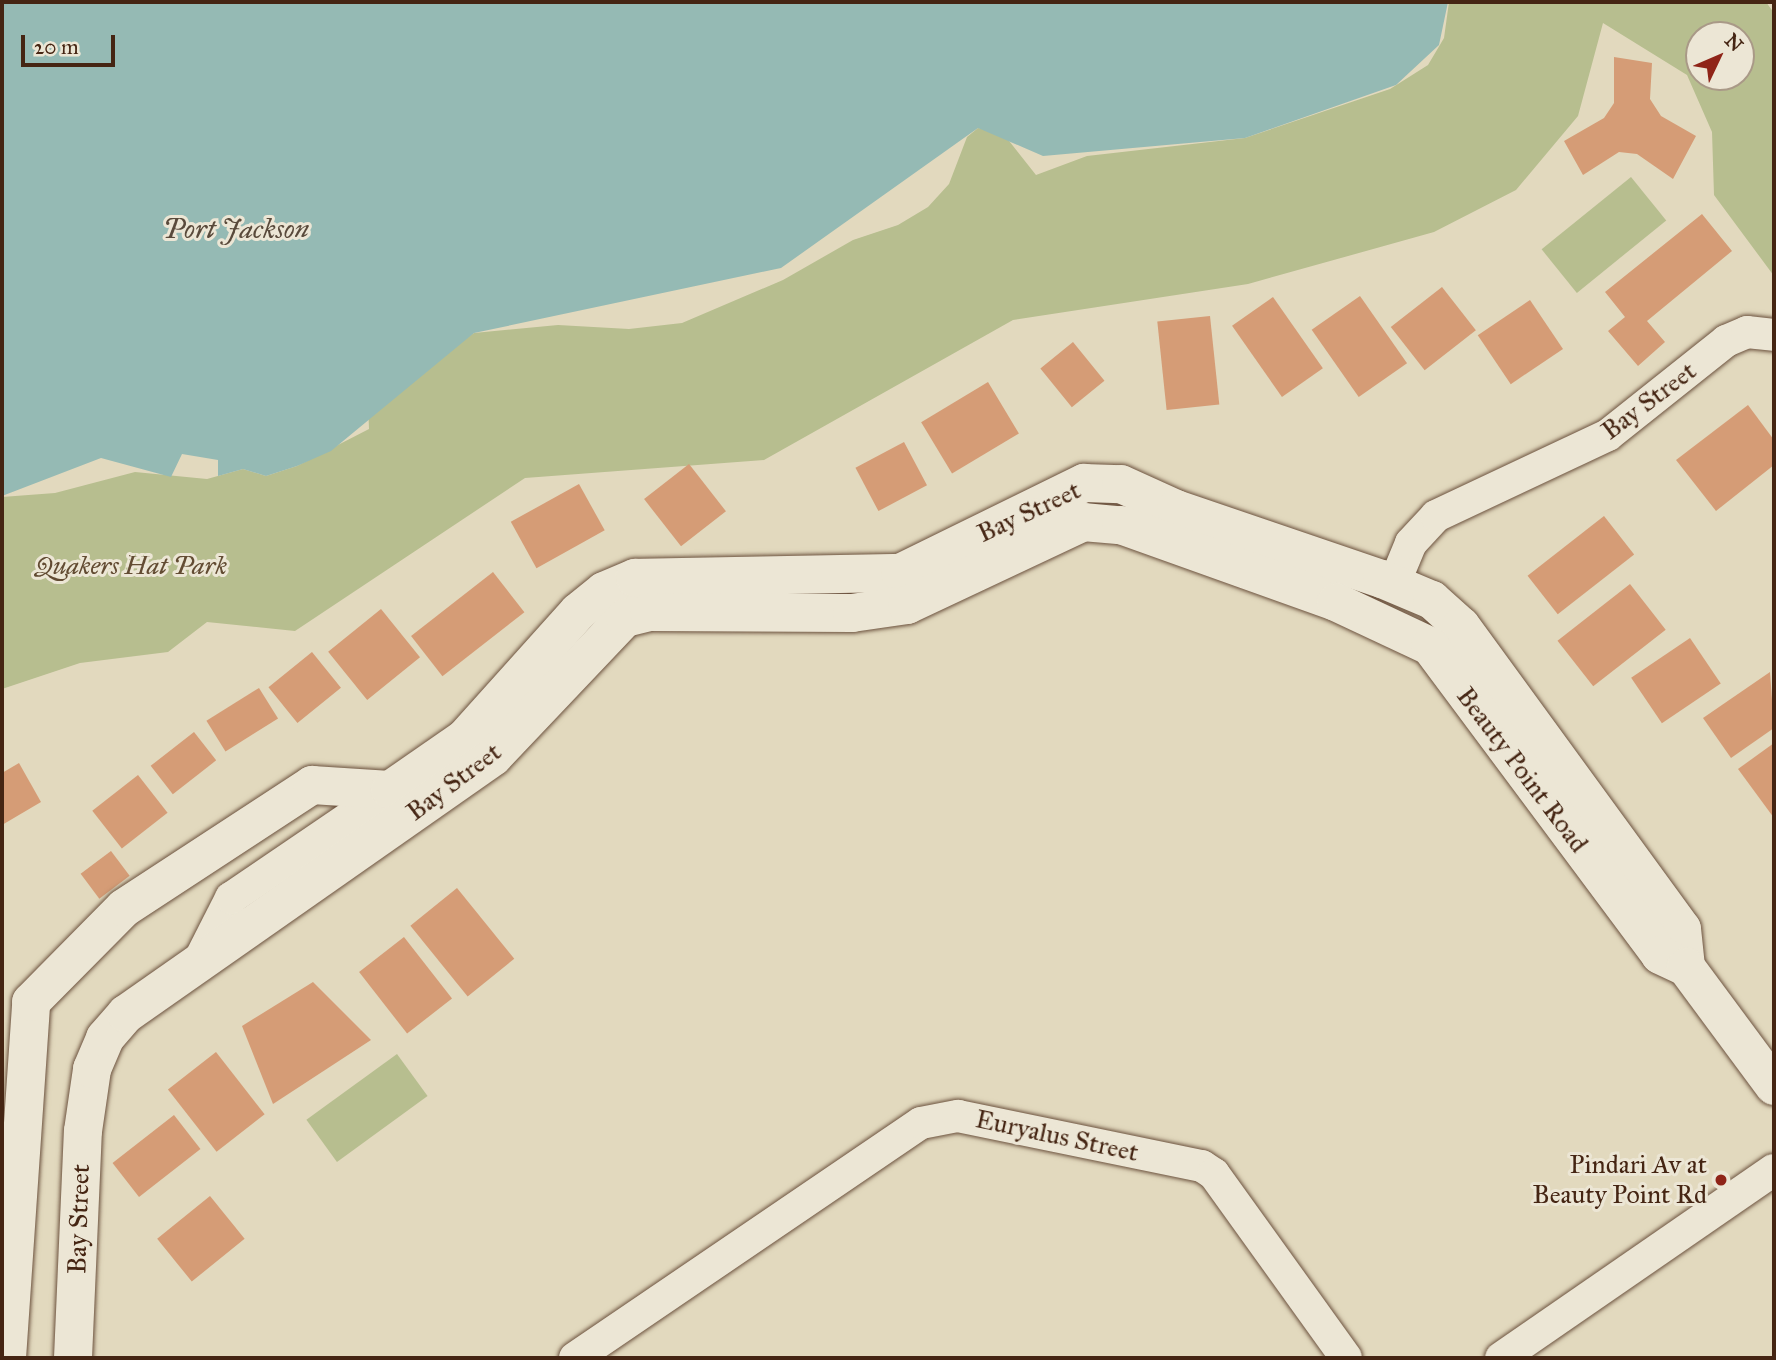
<!DOCTYPE html>
<html>
<head>
<meta charset="utf-8">
<style>
	body { margin:0 }
	#map { position:relative; width:1776px; height:1360px; overflow:hidden; background:#e2d9be; font-family:"IM FELL Great Primer",serif }
	div>[style] { position:absolute }
	[style*='--x'] { left:calc(var(--x)*1px); top:calc(var(--y)*1px); width:calc(var(--w)*1px); rotate:calc(var(--a)*1deg) }
	.green>* { inset:0; background:#b7be8f; transform-origin:0 0 }
	.water>* { inset:0; background:#95bab4 }
	.building>* { inset:0; background:#d59c76; transform-origin:0 0 }
	.roads { filter:drop-shadow(0 0 2px #6c523e) drop-shadow(0 0 2px #6c523e) }
	.street>* { height:32px; margin:-16px; padding:0 16px; transform-origin:16px; border-radius:16px; background:#ece6d5 }
	.secondary>* { height:38px; margin:-19px; padding:0 19px; transform-origin:19px; border-radius:19px; background:#ece6d5 }
	.dots>* { width:19px; height:19px; translate:-50% -50%; box-sizing:border-box; border:4px solid #ece6d5; border-radius:50% }
	span { translate:-50% -50%; white-space:nowrap; text-align:center; line-height:1.15; -webkit-text-stroke:6px #ece6d5; paint-order:stroke }
	.street-label { font-size:26px; color:#452513 }
	.park-label { font-size:26px; color:#624b32; font-style:italic }
	.poi-label { font-size:26px; color:#452513 }
	.right { translate:-100% -50%; text-align:right }
	.water-label { font-size:28px; color:#594a3b; font-style:italic }
	.frame { position:absolute; inset:0; border:4px solid #452513; pointer-events:none }
	.north { position:absolute; left:1685px; top:21px; width:70px; height:70px; box-sizing:border-box; background:#ece6d5; border:2px solid #a99987; border-radius:50%; rotate:46deg; font-size:19px; font-weight:700; line-height:28px; text-align:center; color:#452513 }
	.north::after { content:''; display:block; margin:auto; width:24px; height:32px; background:#8f2418; clip-path:polygon(50% 0,100% 100%,50% 72%,0 100%) }
	.scale { position:absolute; left:21px; top:35px; width:94px; height:32px; box-sizing:border-box; border:4px solid #452513; border-top:0; padding-left:9px; font-size:21px; line-height:24px; white-space:nowrap; color:#452513; -webkit-text-stroke:5px #ece6d5; paint-order:stroke }
</style>
</head>
<body>
<div id="map">
	<div class="green">
		<i style="clip-path:polygon(evenodd,1449px 2px,1766px 2px,1774px 13px,1774px 276px,1714px 195px,1712px 132px,1687px 75px,1603px 23px,1578px 116px,1516px 190px,1434px 232px,1248px 284px,1013px 320px,764px 460px,525px 478px,295px 631px,207px 622px,168px 652px,80px 663px,2px 689px,2px 497px,55px 493px,135px 472px,207px 479px,243px 469px,266px 476px,297px 466px,369px 429px,368px 403px,474px 333px,558px 325px,629px 329px,682px 323px,783px 280px,853px 240px,898px 225px,928px 207px,949px 184px,967px 137px,978px 128px,1002px 132px,1036px 175px,1087px 156px,1245px 138px,1390px 89px,1428px 65px,1444px 38px,1449px 2px,1699px 35px,1741px 35px,1741px 77px,1699px 77px,1699px 35px)"></i>
		<i style="left:1631px;top:177px;width:56px;height:115px;rotate:51deg"></i>
		<i style="left:397px;top:1054px;width:52px;height:112px;rotate:54deg"></i>
	</div>
	<div class="water">
		<i style="clip-path:polygon(2px 2px,1448px 2px,1439px 45px,1396px 85px,1245px 138px,1043px 156px,978px 128px,781px 268px,474px 333px,331px 451px,297px 466px,266px 476px,243px 469px,218px 476px,218px 460px,182px 454px,171px 477px,101px 458px,2px 496px)"></i>
	</div>
	<div class="building">
		<i style="clip-path:polygon(1614px 57px,1652px 63px,1650px 99px,1661px 116px,1696px 136px,1673px 179px,1637px 154px,1619px 152px,1583px 175px,1564px 141px,1604px 118px,1614px 103px)"></i>
		<i style="clip-path:polygon(1702px 214px,1732px 251px,1647px 321px,1665px 342px,1638px 366px,1608px 331px,1625px 317px,1605px 292px)"></i>
		<i style="left:1442px;top:287px;width:55px;height:65px;rotate:52deg"></i>
		<i style="left:1360px;top:296px;width:82px;height:59px;rotate:55deg"></i>
		<i style="left:1273px;top:297px;width:87px;height:50px;rotate:55deg"></i>
		<i style="left:1530px;top:300px;width:59px;height:63px;rotate:56deg"></i>
		<i style="left:1210px;top:316px;width:89px;height:53px;rotate:84deg"></i>
		<i style="left:1073px;top:342px;width:50px;height:42px;rotate:51deg"></i>
		<i style="left:988px;top:382px;width:60px;height:78px;rotate:59deg"></i>
		<i style="clip-path:polygon(1748px 405px,1774px 440px,1774px 465px,1716px 511px,1676px 460px)"></i>
		<i style="left:904px;top:442px;width:49px;height:55px;rotate:62deg"></i>
		<i style="left:689px;top:464px;width:60px;height:57px;rotate:52deg"></i>
		<i style="left:579px;top:484px;width:53px;height:78px;rotate:61deg"></i>
		<i style="left:1604px;top:516px;width:49px;height:97px;rotate:52deg"></i>
		<i style="left:493px;top:572px;width:51px;height:104px;rotate:52deg"></i>
		<i style="left:1630px;top:584px;width:58px;height:92px;rotate:52deg"></i>
		<i style="left:381px;top:609px;width:62px;height:68px;rotate:51deg"></i>
		<i style="left:1690px;top:638px;width:55px;height:71px;rotate:56deg"></i>
		<i style="left:312px;top:652px;width:46px;height:56px;rotate:51deg"></i>
		<i style="clip-path:polygon(1770px 672px,1774px 728px,1731px 758px,1703px 718px)"></i>
		<i style="left:259px;top:688px;width:36px;height:62px;rotate:58deg"></i>
		<i style="left:194px;top:732px;width:36px;height:55px;rotate:52deg"></i>
		<i style="clip-path:polygon(1774px 743px,1774px 818px,1738px 769px)"></i>
		<i style="clip-path:polygon(19px 763px,41px 802px,2px 825px,2px 773px)"></i>
		<i style="left:138px;top:775px;width:48px;height:58px;rotate:52deg"></i>
		<i style="left:111px;top:851px;width:31px;height:38px;rotate:53deg"></i>
		<i style="left:457px;top:888px;width:91px;height:60px;rotate:51deg"></i>
		<i style="left:404px;top:937px;width:78px;height:57px;rotate:52deg"></i>
		<i style="clip-path:polygon(313px 982px,371px 1040px,273px 1104px,242px 1026px)"></i>
		<i style="left:216px;top:1052px;width:79px;height:61px;rotate:52deg"></i>
		<i style="left:174px;top:1115px;width:43px;height:78px;rotate:52deg"></i>
		<i style="left:210px;top:1196px;width:55px;height:68px;rotate:51deg"></i>
	</div>
	<div class="roads">
		<div class="street">
			<i style="--x:1394;--y:584;--w:44;--a:-67.5"></i>
			<i style="--x:1411;--y:543;--w:37;--a:-47"></i>
			<i style="--x:1436;--y:516;--w:190;--a:-25.2"></i>
			<i style="--x:1608;--y:435;--w:151;--a:-38.5"></i>
			<i style="--x:1726;--y:341;--w:23;--a:-23"></i>
			<i style="--x:1747;--y:332;--w:27;--a:6"></i>
			<i style="--x:199;--y:961;--w:71;--a:-63.1"></i>
			<i style="--x:231;--y:898;--w:192;--a:-34.2"></i>
			<i style="--x:575;--y:1358;--w:418;--a:-34.2"></i>
			<i style="--x:921;--y:1123;--w:38;--a:-11"></i>
			<i style="--x:958;--y:1116;--w:249;--a:11.6"></i>
			<i style="--x:1202;--y:1166;--w:14;--a:34"></i>
			<i style="--x:1214;--y:1174;--w:226;--a:54.3"></i>
			<i style="--x:1501;--y:1358;--w:331;--a:-34.6"></i>
		</div>
		<div class="secondary">
			<i style="--x:7;--y:1358;--w:357;--a:-86.1"></i>
			<i style="--x:31;--y:1002;--w:132;--a:-45.3"></i>
			<i style="--x:124;--y:908;--w:225;--a:-33.2"></i>
			<i style="--x:312;--y:785;--w:78;--a:3.7"></i>
			<i style="--x:390;--y:790;--w:91;--a:-34.7"></i>
			<i style="--x:465;--y:738;--w:169;--a:-48.1"></i>
			<i style="--x:578;--y:612;--w:33;--a:-39"></i>
			<i style="--x:604;--y:591;--w:34;--a:-23"></i>
			<i style="--x:635;--y:578;--w:265;--a:-1.1"></i>
			<i style="--x:900;--y:573;--w:205;--a:-26.1"></i>
			<i style="--x:1084;--y:483;--w:37;--a:2"></i>
			<i style="--x:1121;--y:484;--w:60;--a:24.4"></i>
			<i style="--x:1176;--y:509;--w:218;--a:18.8"></i>
			<i style="--x:1382;--y:579;--w:54;--a:22.8"></i>
			<i style="--x:1432;--y:600;--w:39;--a:42"></i>
			<i style="--x:1461;--y:626;--w:375;--a:53.9"></i>
			<i style="--x:1682;--y:929;--w:38;--a:84"></i>
			<i style="--x:73;--y:1358;--w:227;--a:-87.5"></i>
			<i style="--x:83;--y:1131;--w:63;--a:-81.7"></i>
			<i style="--x:92;--y:1069;--w:34;--a:-67"></i>
			<i style="--x:105;--y:1038;--w:32;--a:-49"></i>
			<i style="--x:126;--y:1014;--w:448;--a:-35"></i>
			<i style="--x:493;--y:757;--w:192;--a:-46.5"></i>
			<i style="--x:625;--y:618;--w:25;--a:-14"></i>
			<i style="--x:649;--y:612;--w:203;--a:0.3"></i>
			<i style="--x:852;--y:613;--w:56;--a:-8.3"></i>
			<i style="--x:907;--y:605;--w:195;--a:-25.2"></i>
			<i style="--x:1083;--y:522;--w:38;--a:5"></i>
			<i style="--x:1121;--y:525;--w:228;--a:19.7"></i>
			<i style="--x:1336;--y:602;--w:104;--a:25.1"></i>
			<i style="--x:1430;--y:646;--w:385;--a:53.3"></i>
			<i style="--x:1660;--y:955;--w:29;--a:25"></i>
			<i style="--x:1686;--y:967;--w:148;--a:53.5"></i>
		</div>
	</div>
	<div class="dots">
		<i style="left:1721px;top:1180px;background:#8f2418"></i>
	</div>
	<div class="street-label">
		<span style="left:1649px;top:401px;rotate:-37deg">Bay Street</span>
		<span style="left:1029px;top:512px;rotate:-25deg">Bay Street</span>
		<span style="left:1522px;top:770px;rotate:53deg">Beauty Point Road</span>
		<span style="left:454px;top:782px;rotate:-37deg">Bay Street</span>
		<span style="left:1057px;top:1136px;rotate:12deg">Euryalus Street</span>
		<span style="left:79px;top:1219px;rotate:-88deg">Bay Street</span>
	</div>
	<div class="park-label">
		<span style="left:131px;top:566px">Quakers Hat Park</span>
	</div>
	<div class="poi-label">
		<span class="right" style="left:1707px;top:1180px">Pindari Av at<br>Beauty Point Rd</span>
	</div>
	<div class="water-label">
		<span style="left:236px;top:229px">Port Jackson</span>
	</div>
	<div class="frame"></div>
	<div class="north">N</div>
	<div class="scale">20 m</div>
</div>
</body>
</html>
